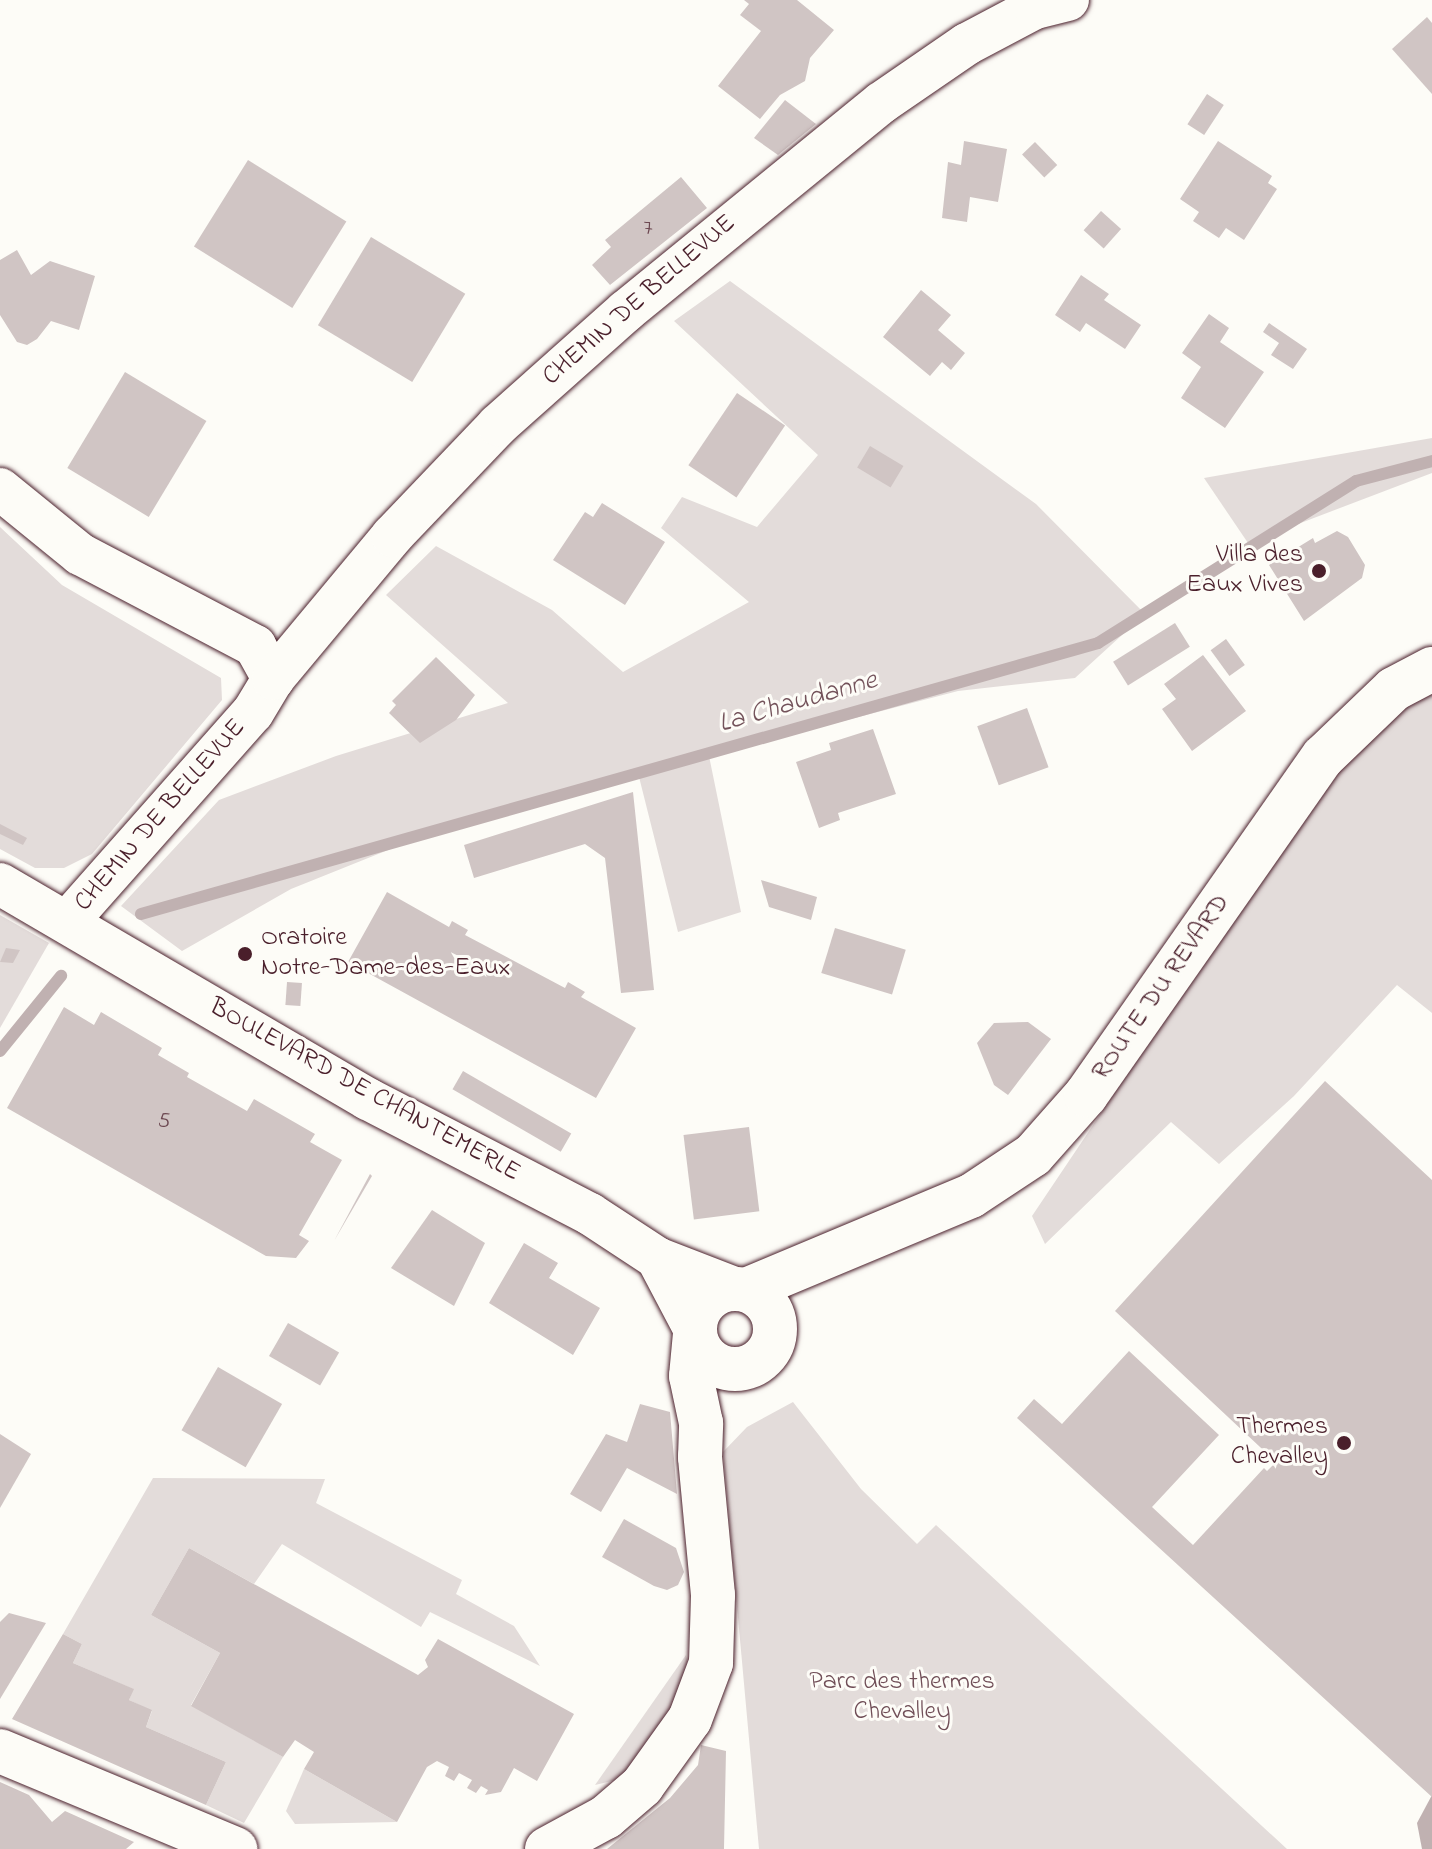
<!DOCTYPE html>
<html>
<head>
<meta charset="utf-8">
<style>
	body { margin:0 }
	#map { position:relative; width:1432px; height:1849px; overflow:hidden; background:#fdfcf7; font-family:"Indie Flower",sans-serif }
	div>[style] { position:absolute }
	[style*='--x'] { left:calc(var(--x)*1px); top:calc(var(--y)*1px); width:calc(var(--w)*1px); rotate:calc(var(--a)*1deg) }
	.green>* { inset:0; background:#e3dcda }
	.water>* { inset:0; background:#c0b1b1 }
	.stream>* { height:12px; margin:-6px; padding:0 6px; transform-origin:6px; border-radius:6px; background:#c0b1b1 }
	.building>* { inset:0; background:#d0c5c4; transform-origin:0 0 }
	.roads { filter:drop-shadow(0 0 2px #4a1f2b) drop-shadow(0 0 2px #4a1f2b) }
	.minor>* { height:42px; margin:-21px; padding:0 21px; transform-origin:21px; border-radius:21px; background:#fdfcf7 }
	.secondary>* { height:44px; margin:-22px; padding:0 22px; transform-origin:22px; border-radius:22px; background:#fdfcf7 }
	.secondary>.ring { margin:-22px; padding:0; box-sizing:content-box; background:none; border:44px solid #fdfcf7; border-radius:50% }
	.dots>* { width:22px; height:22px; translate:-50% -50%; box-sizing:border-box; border:4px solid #fdfcf7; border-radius:50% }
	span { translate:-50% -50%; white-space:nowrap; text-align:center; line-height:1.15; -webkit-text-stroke:6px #fdfcf7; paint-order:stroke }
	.number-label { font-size:22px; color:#6c4851 }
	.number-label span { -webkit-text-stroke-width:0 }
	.street-label { font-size:26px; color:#4a1f2b }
	.poi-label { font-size:26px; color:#4a1f2b }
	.right { translate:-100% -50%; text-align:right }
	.left { translate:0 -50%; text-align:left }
	.park-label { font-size:26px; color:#704e57 }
	.water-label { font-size:28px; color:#73525a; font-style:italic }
</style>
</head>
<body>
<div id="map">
	<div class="green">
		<i style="clip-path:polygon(730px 281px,1036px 504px,1145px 614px,1075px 678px,958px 691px,709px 756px,741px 912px,678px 932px,637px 769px,408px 842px,291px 889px,182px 951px,121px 906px,219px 800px,336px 756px,508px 703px,386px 595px,436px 546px,552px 610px,623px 672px,749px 602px,661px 528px,682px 497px,757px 527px,818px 455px,674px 321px)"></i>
		<i style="clip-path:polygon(1432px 438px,1432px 473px,1248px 543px,1204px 478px)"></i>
		<i style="clip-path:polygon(0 527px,62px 585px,221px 678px,222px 700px,92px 854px,64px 868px,35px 868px,0 849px)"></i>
		<i style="clip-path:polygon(1432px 676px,1432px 1013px,1397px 985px,1294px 1096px,1219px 1164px,1171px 1122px,1045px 1244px,1032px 1216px,1351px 741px)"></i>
		<i style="clip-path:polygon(0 915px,49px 943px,0 1028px)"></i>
		<i style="clip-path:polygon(793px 1402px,861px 1489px,917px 1544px,936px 1525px,1287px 1849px,759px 1849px,723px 1452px,747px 1427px)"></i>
		<i style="clip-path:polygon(153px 1478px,325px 1479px,316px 1503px,462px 1580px,456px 1594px,514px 1626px,540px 1666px,430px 1612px,421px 1627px,282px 1544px,254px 1584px,189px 1548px,151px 1615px,220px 1653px,191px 1705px,283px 1757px,244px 1823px,206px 1805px,226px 1762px,146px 1727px,152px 1711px,129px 1700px,133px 1689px,73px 1663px,82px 1644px,63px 1634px)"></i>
		<i style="clip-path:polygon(686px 1655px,691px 1680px,667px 1724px,620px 1779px,595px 1785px)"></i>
		<i style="clip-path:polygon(304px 1769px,397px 1822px,295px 1824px,286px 1811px)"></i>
	</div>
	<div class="water">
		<i style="clip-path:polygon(1432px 1795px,1432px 1849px,1422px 1849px,1417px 1823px)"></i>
	</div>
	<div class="stream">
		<i style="--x:141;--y:914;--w:995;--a:-15.81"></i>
		<i style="--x:1098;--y:643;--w:305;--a:-32.1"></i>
		<i style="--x:1356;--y:481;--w:79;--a:-14.7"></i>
		<i style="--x:0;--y:1051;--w:97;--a:-50.9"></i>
	</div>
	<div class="building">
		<i style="clip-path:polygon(744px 0,797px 0,834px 30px,810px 58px,805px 81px,780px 95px,760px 119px,718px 86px,761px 31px,740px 15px,749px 4px)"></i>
		<i style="clip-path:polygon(1427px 17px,1432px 23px,1432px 94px,1392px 49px)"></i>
		<i style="left:1207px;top:94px;width:20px;height:36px;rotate:33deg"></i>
		<i style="clip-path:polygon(785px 100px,816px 124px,778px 155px,754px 138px)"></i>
		<i style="clip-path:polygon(964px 141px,1007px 149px,998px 202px,970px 197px,967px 222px,942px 218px,948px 162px,961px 165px)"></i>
		<i style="clip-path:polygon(1218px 141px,1272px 176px,1268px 183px,1277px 189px,1244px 240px,1226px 228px,1219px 238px,1193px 221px,1199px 212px,1180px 199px)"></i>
		<i style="left:1035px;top:142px;width:32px;height:18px;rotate:46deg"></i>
		<i style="left:248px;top:160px;width:116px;height:102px;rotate:32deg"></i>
		<i style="clip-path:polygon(681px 177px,707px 208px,610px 285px,592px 265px,611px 247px,605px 240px)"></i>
		<i style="left:1101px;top:211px;width:27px;height:26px;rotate:42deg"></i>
		<i style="left:371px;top:237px;width:110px;height:103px;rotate:31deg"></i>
		<i style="clip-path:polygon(17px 250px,31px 275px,50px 261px,95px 276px,79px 330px,51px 321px,37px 339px,27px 345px,17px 342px,0 315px,0 260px)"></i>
		<i style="clip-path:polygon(1081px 275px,1109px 294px,1104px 300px,1141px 325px,1125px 349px,1086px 323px,1080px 332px,1055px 315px)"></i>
		<i style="clip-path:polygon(921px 290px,951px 315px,938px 330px,965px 353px,951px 370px,942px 362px,930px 376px,883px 337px)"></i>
		<i style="clip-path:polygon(1209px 314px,1229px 328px,1220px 342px,1264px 372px,1225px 428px,1181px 398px,1201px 367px,1182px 353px)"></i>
		<i style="clip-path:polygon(1269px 323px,1307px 349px,1293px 369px,1271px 355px,1279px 343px,1263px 332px)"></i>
		<i style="left:125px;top:372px;width:95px;height:112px;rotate:31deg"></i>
		<i style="left:737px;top:393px;width:58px;height:87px;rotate:34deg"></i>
		<i style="left:870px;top:446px;width:39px;height:25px;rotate:31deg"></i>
		<i style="clip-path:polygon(602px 503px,665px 542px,625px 605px,553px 560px,585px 512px,593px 517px)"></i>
		<i style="clip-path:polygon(1337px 531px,1348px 537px,1365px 565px,1362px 578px,1304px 621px,1269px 565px,1313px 538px,1315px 543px)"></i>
		<i style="left:1175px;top:623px;width:28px;height:73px;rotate:58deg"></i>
		<i style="left:1226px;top:639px;width:32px;height:19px;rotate:54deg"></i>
		<i style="clip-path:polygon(1203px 655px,1246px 711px,1192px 751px,1162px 709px,1176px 699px,1164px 684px)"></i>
		<i style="clip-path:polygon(436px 657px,475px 695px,456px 720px,420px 743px,389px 713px,396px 705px,392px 701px)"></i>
		<i style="left:1027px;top:708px;width:63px;height:53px;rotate:70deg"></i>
		<i style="clip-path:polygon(873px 729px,896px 794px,838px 813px,840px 820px,819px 828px,796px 762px,831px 750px,829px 743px)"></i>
		<i style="clip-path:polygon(633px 792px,654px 990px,621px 993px,605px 858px,585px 844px,474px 878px,464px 845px)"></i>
		<i style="clip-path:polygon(0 824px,27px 838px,23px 845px,0 834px)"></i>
		<i style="clip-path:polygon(761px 880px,817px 897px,811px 920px,769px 907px)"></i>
		<i style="clip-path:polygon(387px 892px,449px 927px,452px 921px,468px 930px,465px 935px,565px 988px,568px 982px,585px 992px,581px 997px,636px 1028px,596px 1098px,348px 962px)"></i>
		<i style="left:835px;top:928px;width:74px;height:47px;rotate:17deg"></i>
		<i style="clip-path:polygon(6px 948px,20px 950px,13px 963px,0 962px)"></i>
		<i style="left:287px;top:982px;width:15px;height:23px;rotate:4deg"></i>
		<i style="clip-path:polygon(64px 1007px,94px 1025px,101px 1012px,162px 1048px,158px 1055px,189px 1073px,187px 1077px,247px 1111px,254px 1099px,315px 1134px,310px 1142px,342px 1160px,299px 1235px,309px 1241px,296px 1258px,266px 1256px,7px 1108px)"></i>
		<i style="clip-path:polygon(1028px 1022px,1051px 1039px,1008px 1095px,994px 1085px,977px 1043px,994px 1023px)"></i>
		<i style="left:463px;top:1071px;width:125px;height:21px;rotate:30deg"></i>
		<i style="clip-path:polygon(1325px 1081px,1432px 1180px,1432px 1797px,1017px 1418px,1034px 1399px,1062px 1424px,1129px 1351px,1219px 1435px,1152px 1507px,1193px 1545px,1264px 1468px,1267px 1471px,1276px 1462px,1115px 1311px)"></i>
		<i style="left:749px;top:1127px;width:85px;height:66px;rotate:83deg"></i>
		<i style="clip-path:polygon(370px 1174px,372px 1176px,334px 1241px)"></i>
		<i style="clip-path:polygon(432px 1210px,485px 1243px,454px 1306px,391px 1268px)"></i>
		<i style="clip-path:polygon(524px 1243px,558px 1263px,549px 1278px,600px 1308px,573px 1355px,489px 1303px)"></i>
		<i style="left:288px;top:1323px;width:59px;height:38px;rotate:30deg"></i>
		<i style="left:218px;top:1367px;width:74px;height:73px;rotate:30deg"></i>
		<i style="clip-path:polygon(640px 1404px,670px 1412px,677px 1494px,627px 1468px,601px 1512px,570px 1494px,606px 1434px,627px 1442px)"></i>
		<i style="clip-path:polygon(0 1434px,31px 1454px,0 1508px)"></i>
		<i style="clip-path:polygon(624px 1519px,676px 1548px,684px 1572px,678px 1585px,667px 1590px,654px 1586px,602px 1557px)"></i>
		<i style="clip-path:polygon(189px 1548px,418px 1675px,428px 1667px,425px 1660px,438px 1639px,574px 1714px,537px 1781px,514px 1768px,501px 1792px,485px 1795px,488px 1790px,481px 1786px,476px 1793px,467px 1788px,472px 1780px,459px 1773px,454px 1781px,445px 1776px,449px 1767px,437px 1761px,427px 1767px,397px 1822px,304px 1769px,314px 1752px,295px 1740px,283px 1757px,191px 1706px,220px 1653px,151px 1615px)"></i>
		<i style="clip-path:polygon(9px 1613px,46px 1623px,0 1699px,0 1622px)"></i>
		<i style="clip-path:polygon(63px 1634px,82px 1644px,73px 1663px,134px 1689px,129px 1700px,152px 1710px,146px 1727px,226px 1762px,206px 1805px,12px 1719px)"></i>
		<i style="clip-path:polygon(701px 1745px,726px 1751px,724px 1849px,607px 1849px,670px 1798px,698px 1765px)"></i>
		<i style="clip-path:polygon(0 1782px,29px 1795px,52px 1822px,65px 1811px,134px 1842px,126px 1849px,0 1849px)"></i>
	</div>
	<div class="roads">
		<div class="minor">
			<i style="--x:0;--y:489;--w:103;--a:39.1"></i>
			<i style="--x:80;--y:554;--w:198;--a:27.7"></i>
			<i style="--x:255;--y:646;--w:38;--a:61"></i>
			<i style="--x:273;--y:679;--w:39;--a:121"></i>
			<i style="--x:253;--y:712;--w:278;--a:131.5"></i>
			<i style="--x:273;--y:679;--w:186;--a:-50.2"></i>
			<i style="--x:392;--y:536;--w:153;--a:-46.3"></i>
			<i style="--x:498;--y:425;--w:171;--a:-41.7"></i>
			<i style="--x:626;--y:311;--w:329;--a:-39.2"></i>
			<i style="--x:881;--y:103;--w:104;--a:-34.5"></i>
			<i style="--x:967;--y:44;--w:77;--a:-27.9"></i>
			<i style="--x:1035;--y:8;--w:34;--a:-14"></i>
			<i style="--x:0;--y:884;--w:426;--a:30.3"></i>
			<i style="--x:368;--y:1099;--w:250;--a:27.4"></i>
			<i style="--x:590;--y:1214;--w:80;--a:33.3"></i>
			<i style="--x:657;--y:1258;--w:81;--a:62.2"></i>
			<i style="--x:657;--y:1258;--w:86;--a:21.2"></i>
		</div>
		<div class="secondary">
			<i class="ring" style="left:695px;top:1289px;width:36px;height:36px"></i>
			<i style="--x:746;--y:1290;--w:244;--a:-22.7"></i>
			<i style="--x:971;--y:1196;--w:74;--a:-33.5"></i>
			<i style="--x:1033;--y:1155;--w:80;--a:-48.5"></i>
			<i style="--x:1086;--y:1095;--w:413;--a:-55"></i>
			<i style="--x:1323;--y:757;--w:98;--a:-43.8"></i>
			<i style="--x:1394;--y:689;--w:43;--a:-27.8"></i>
			<i style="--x:0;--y:1751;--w:255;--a:22.6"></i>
			<i style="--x:547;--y:1849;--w:67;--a:-28.5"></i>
			<i style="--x:606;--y:1817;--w:48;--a:-40.7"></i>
			<i style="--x:642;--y:1786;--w:82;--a:-54.4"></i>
			<i style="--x:690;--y:1719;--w:60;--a:-69.4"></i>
			<i style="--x:711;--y:1663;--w:68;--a:-88.3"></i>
			<i style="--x:713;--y:1595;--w:139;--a:-95.4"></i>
			<i style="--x:700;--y:1457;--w:34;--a:-88"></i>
			<i style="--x:701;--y:1423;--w:48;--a:-102"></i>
			<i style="--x:691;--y:1376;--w:42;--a:-84.6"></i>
		</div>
	</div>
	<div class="dots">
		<i style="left:1319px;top:571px;background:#4a1f2b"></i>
		<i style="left:245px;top:954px;background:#4a1f2b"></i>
		<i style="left:1344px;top:1443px;background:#4a1f2b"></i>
	</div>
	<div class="number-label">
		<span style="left:648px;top:230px">7</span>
		<span style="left:164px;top:1123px">5</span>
	</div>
	<div class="street-label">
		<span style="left:640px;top:301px;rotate:-41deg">CHEMIN DE BELLEVUE</span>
		<span style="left:161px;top:816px;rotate:-49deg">CHEMIN DE BELLEVUE</span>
		<span style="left:1162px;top:988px;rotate:-55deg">ROUTE DU REVARD</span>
		<span style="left:364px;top:1091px;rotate:29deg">BOULEVARD DE CHANTEMERLE</span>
	</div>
	<div class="poi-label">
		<span class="right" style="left:1303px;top:571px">Villa des<br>Eaux Vives</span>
		<span class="left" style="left:261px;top:954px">Oratoire<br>Notre-Dame-des-Eaux</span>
		<span class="right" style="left:1328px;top:1443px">Thermes<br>Chevalley</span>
	</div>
	<div class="park-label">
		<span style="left:902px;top:1698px">Parc des thermes<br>Chevalley</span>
	</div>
	<div class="water-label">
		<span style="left:798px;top:703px;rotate:-16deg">La Chaudanne</span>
	</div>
</div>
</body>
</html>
